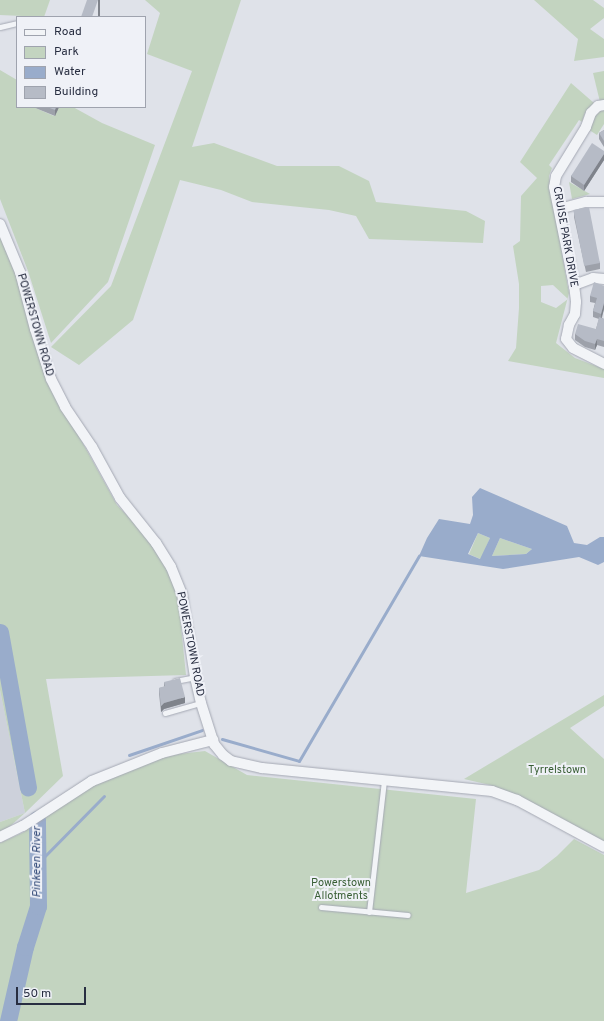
<!DOCTYPE html>
<html>
<head>
<meta charset="utf-8">
<style>
	body { margin:0 }
	#map { position:relative; width:604px; height:1021px; overflow:hidden; background:#dfe2e9; font-family:Overpass,sans-serif }
	div>[style] { position:absolute }
	[style*='--x'] { left:calc(var(--x)*1px); top:calc(var(--y)*1px); width:calc(var(--w)*1px); rotate:calc(var(--a)*1deg) }
	.built>* { inset:0; background:#cdd1db }
	.green>* { inset:0; background:#c3d4c0; transform-origin:0 0 }
	.water>* { inset:0; background:#99accb }
	.stream>* { height:3px; margin:-1.5px; padding:0 1.5px; transform-origin:1.5px; border-radius:1.5px; background:#99accb }
	.river>* { height:17px; margin:-8.5px; padding:0 8.5px; transform-origin:8.5px; border-radius:8.5px; background:#99accb }
	.roads { filter:drop-shadow(0 0 1px #a4a8b3) drop-shadow(0 0 1px #a4a8b3) }
	.service>* { height:5px; margin:-2.5px; padding:0 2.5px; transform-origin:2.5px; border-radius:2.5px; background:#f2f4f7 }
	.minor>* { height:10px; margin:-5px; padding:0 5px; transform-origin:5px; border-radius:5px; background:#f2f4f7 }
	.wall>* { inset:0; background:#9da1aa }
	.shaded-wall>* { inset:0; background:#7f838b; transform-origin:0 0 }
	.building>* { inset:0; background:#b6bbc6; transform-origin:0 0 }
	span { translate:-50% -50%; white-space:nowrap; text-align:center; line-height:1.15; -webkit-text-stroke:4px #eff1f7; paint-order:stroke }
	.street-label { font-size:11px; color:#282e41 }
	.park-label { font-size:11px; color:#385e34 }
	.water-label { font-size:12px; color:#304877; font-style:italic }
	.legend { position:absolute; left:16px; top:16px; width:130px; height:92px; box-sizing:border-box; background:#eff1f7; border:1px solid #9fa3ae; margin:0; padding:5px 7px; list-style:none; font-size:12px; color:#282e41 }
	.legend li { display:flex; align-items:center; gap:8px; height:20px }
	.legend b { width:20px; border:1px solid #9fa3ae }
	.scale { position:absolute; left:16px; top:987px; width:70px; height:18px; box-sizing:border-box; border:2px solid #282e41; border-top:0; padding-left:5px; font-size:12px; line-height:14px; white-space:nowrap; color:#282e41; -webkit-text-stroke:3px #eff1f7; paint-order:stroke }
</style>
</head>
<body>
<div id="map">
	<div class="built">
		<i style="clip-path:polygon(0 690px,25px 813px,0 822px)"></i>
	</div>
	<div class="green">
		<i style="clip-path:polygon(0 0,50px 0,44px 17px,0 15px)"></i>
		<i style="clip-path:polygon(145px 0,241px 0,192px 147px,214px 143px,277px 166px,339px 166px,369px 181px,376px 202px,466px 211px,485px 221px,483px 243px,369px 239px,356px 216px,329px 210px,252px 202px,221px 190px,180px 180px,133px 320px,79px 365px,51px 347px,111px 286px,192px 71px,147px 54px,160px 13px)"></i>
		<i style="clip-path:polygon(534px 0,593px 0,604px 8px,604px 18px,590px 29px,604px 39px,604px 57px,574px 61px,578px 39px)"></i>
		<i style="clip-path:polygon(0 70px,17px 80px,17px 107px,33px 107px,54px 116px,59px 107px,73px 107px,102px 123px,155px 145px,108px 282px,51px 343px,28px 271px,0 199px)"></i>
		<i style="clip-path:polygon(604px 71px,604px 101px,600px 102px,593px 73px)"></i>
		<i style="clip-path:polygon(evenodd,571px 83px,594px 103px,585px 113px,582px 122px,579px 120px,549px 165px,552px 168px,549px 176px,551px 192px,569px 293px,556px 343px,575px 358px,604px 369px,604px 378px,508px 361px,516px 348px,519px 308px,519px 284px,513px 246px,520px 241px,521px 196px,537px 178px,520px 162px,571px 83px,553px 285px,568px 299px,556px 308px,541px 302px,541px 286px,553px 285px)"></i>
		<i style="clip-path:polygon(604px 108px,604px 124px,597px 135px,586px 128px,598px 109px)"></i>
		<i style="clip-path:polygon(569px 182px,590px 194px,572px 199px)"></i>
		<i style="clip-path:polygon(0 235px,16px 276px,48px 380px,117px 505px,155px 544px,170px 573px,178px 598px,186px 675px,46px 679px,63px 776px,25px 813px,0 835px,0 822px,25px 813px,0 690px)"></i>
		<i style="left:478px;top:533px;width:13px;height:23px;rotate:23deg"></i>
		<i style="clip-path:polygon(500px 538px,532px 549px,526px 554px,492px 556px)"></i>
		<i style="clip-path:polygon(604px 695px,604px 706px,570px 728px,604px 759px,604px 844px,577px 830px,529px 801px,490px 785px,464px 779px)"></i>
		<i style="clip-path:polygon(205px 751px,247px 775px,476px 799px,466px 893px,539px 870px,557px 856px,574px 839px,604px 855px,604px 1021px,0 1021px,0 843px,24px 832px,37px 819px,95px 783px,148px 761px,179px 754px)"></i>
	</div>
	<div class="water">
		<i style="clip-path:polygon(evenodd,480px 488px,567px 526px,574px 543px,587px 545px,600px 537px,604px 537px,604px 562px,598px 565px,579px 557px,503px 569px,419px 556px,427px 538px,439px 519px,470px 524px,473px 515px,472px 497px,480px 488px,478px 533px,490px 538px,480px 559px,468px 554px,478px 533px,480px 488px,500px 538px,532px 549px,526px 554px,492px 556px,500px 538px)"></i>
	</div>
	<div class="stream">
		<i style="--x:222;--y:739;--w:80;--a:15.9"></i>
		<i style="--x:299;--y:761;--w:238;--a:-59.7"></i>
		<i style="--x:129;--y:755;--w:77;--a:-18.9"></i>
		<i style="--x:38;--y:863;--w:94;--a:-45.4"></i>
	</div>
	<div class="river">
		<i style="--x:0;--y:632;--w:158;--a:79.8"></i>
		<i style="--x:8;--y:1021;--w:76;--a:-77.1"></i>
		<i style="--x:25;--y:947;--w:43;--a:-72.4"></i>
		<i style="--x:38;--y:906;--w:87;--a:-90.7"></i>
	</div>
	<div class="roads">
		<div class="service">
			<i style="--x:0;--y:27;--w:17;--a:-13"></i>
			<i style="--x:175;--y:681;--w:20;--a:-11"></i>
			<i style="--x:165;--y:713;--w:37;--a:-16"></i>
			<i style="--x:321;--y:907;--w:87;--a:5.3"></i>
			<i style="--x:369;--y:912;--w:133;--a:-83.5"></i>
		</div>
		<div class="minor">
			<i style="--x:604;--y:105;--w:6;--a:171"></i>
			<i style="--x:598;--y:106;--w:10;--a:135"></i>
			<i style="--x:591;--y:113;--w:15;--a:110"></i>
			<i style="--x:586;--y:127;--w:57;--a:121.5"></i>
			<i style="--x:556;--y:176;--w:11;--a:100"></i>
			<i style="--x:554;--y:187;--w:100;--a:78.5"></i>
			<i style="--x:574;--y:285;--w:17;--a:83"></i>
			<i style="--x:576;--y:302;--w:12;--a:95"></i>
			<i style="--x:575;--y:314;--w:13;--a:119"></i>
			<i style="--x:569;--y:325;--w:14;--a:102"></i>
			<i style="--x:566;--y:339;--w:11;--a:52"></i>
			<i style="--x:573;--y:348;--w:35;--a:27"></i>
			<i style="--x:559;--y:209;--w:28;--a:-15"></i>
			<i style="--x:586;--y:202;--w:18;--a:0"></i>
			<i style="--x:0;--y:224;--w:52;--a:67.4"></i>
			<i style="--x:20;--y:272;--w:59;--a:75.3"></i>
			<i style="--x:35;--y:329;--w:52;--a:72.3"></i>
			<i style="--x:51;--y:379;--w:31;--a:63"></i>
			<i style="--x:65;--y:407;--w:48;--a:56"></i>
			<i style="--x:92;--y:447;--w:58;--a:61.2"></i>
			<i style="--x:120;--y:498;--w:58;--a:51.3"></i>
			<i style="--x:156;--y:543;--w:28;--a:58"></i>
			<i style="--x:171;--y:567;--w:29;--a:68"></i>
			<i style="--x:182;--y:594;--w:84;--a:81.1"></i>
			<i style="--x:195;--y:677;--w:27;--a:77"></i>
			<i style="--x:201;--y:703;--w:43;--a:72.4"></i>
			<i style="--x:214;--y:744;--w:14;--a:51"></i>
			<i style="--x:223;--y:755;--w:10;--a:37"></i>
			<i style="--x:231;--y:761;--w:32;--a:13"></i>
			<i style="--x:262;--y:768;--w:231;--a:5.7"></i>
			<i style="--x:492;--y:791;--w:27;--a:20"></i>
			<i style="--x:517;--y:800;--w:99;--a:28.4"></i>
			<i style="--x:574;--y:285;--w:20;--a:-20"></i>
			<i style="--x:593;--y:278;--w:11;--a:5"></i>
			<i style="--x:0;--y:837;--w:25;--a:-26"></i>
			<i style="--x:23;--y:826;--w:82;--a:-33.1"></i>
			<i style="--x:92;--y:781;--w:75;--a:-21.8"></i>
			<i style="--x:162;--y:753;--w:53;--a:-14.3"></i>
		</div>
	</div>
	<div class="wall">
		<i style="clip-path:polygon(33px 107px,59px 107px,55px 116px)"></i>
		<i style="clip-path:polygon(604px 130px,604px 147px,599px 139px,599px 133px)"></i>
		<i style="clip-path:polygon(604px 151px,604px 160px,584px 191px,571px 182px,571px 176px)"></i>
		<i style="clip-path:polygon(574px 211px,600px 263px,600px 269px,586px 272px,574px 217px)"></i>
		<i style="clip-path:polygon(604px 286px,604px 309px,602px 318px,604px 319px,604px 347px,597px 345px,595px 350px,585px 347px,575px 340px,575px 334px,596px 329px,599px 319px,593px 317px,593px 311px,595px 303px,590px 302px,590px 296px)"></i>
		<i style="clip-path:polygon(164px 682px,185px 703px,164px 709px,161px 712px,159px 694px,159px 688px,164px 687px)"></i>
	</div>
	<div class="shaded-wall">
		<i style="left:98px;top:0;width:2px;height:18px"></i>
		<i style="clip-path:polygon(56px 107px,59px 107px,55px 116px,55px 110px)"></i>
		<i style="clip-path:polygon(604px 154px,604px 160px,584px 191px,584px 185px)"></i>
		<i style="clip-path:polygon(604px 303px,604px 309px,601px 319px,601px 314px)"></i>
		<i style="clip-path:polygon(597px 339px,597px 345px,595px 350px,595px 344px)"></i>
		<i style="clip-path:polygon(185px 697px,185px 703px,164px 709px,161px 712px,161px 706px,164px 703px)"></i>
	</div>
	<div class="building">
		<i style="clip-path:polygon(87px 0,98px 0,92px 17px,81px 17px)"></i>
		<i style="clip-path:polygon(47px 107px,56px 107px,55px 110px)"></i>
		<i style="clip-path:polygon(604px 130px,604px 141px,599px 133px)"></i>
		<i style="clip-path:polygon(592px 143px,604px 151px,604px 154px,584px 185px,571px 176px)"></i>
		<i style="left:589px;top:207px;width:57px;height:16px;rotate:79deg"></i>
		<i style="clip-path:polygon(594px 282px,604px 286px,604px 303px,601px 314px,593px 311px,597px 298px,590px 296px)"></i>
		<i style="clip-path:polygon(599px 317px,604px 319px,604px 341px,597px 339px,595px 344px,585px 341px,575px 334px,578px 324px,596px 329px)"></i>
		<i style="clip-path:polygon(180px 678px,185px 697px,164px 703px,161px 706px,159px 688px,165px 686px,164px 682px)"></i>
	</div>
	<div class="street-label">
		<span style="left:565px;top:237px;rotate:80deg">CRUISE PARK DRIVE</span>
		<span style="left:35px;top:325px;rotate:74deg">POWERSTOWN ROAD</span>
		<span style="left:190px;top:644px;rotate:79deg">POWERSTOWN ROAD</span>
	</div>
	<div class="park-label">
		<span style="left:557px;top:770px">Tyrrelstown</span>
		<span style="left:341px;top:890px">Powerstown<br>Allotments</span>
	</div>
	<div class="water-label">
		<span style="left:38px;top:862px;rotate:-90deg">Pinkeen River</span>
	</div>
	<ul class="legend">
	<li><b style="height:5px;background:#f2f4f7"></b>Road</li>
	<li><b style="height:11px;background:#c3d4c0"></b>Park</li>
	<li><b style="height:11px;background:#99accb"></b>Water</li>
	<li><b style="height:11px;background:#b6bbc6"></b>Building</li>
	</ul>
	<div class="scale">50 m</div>
</div>
</body>
</html>
